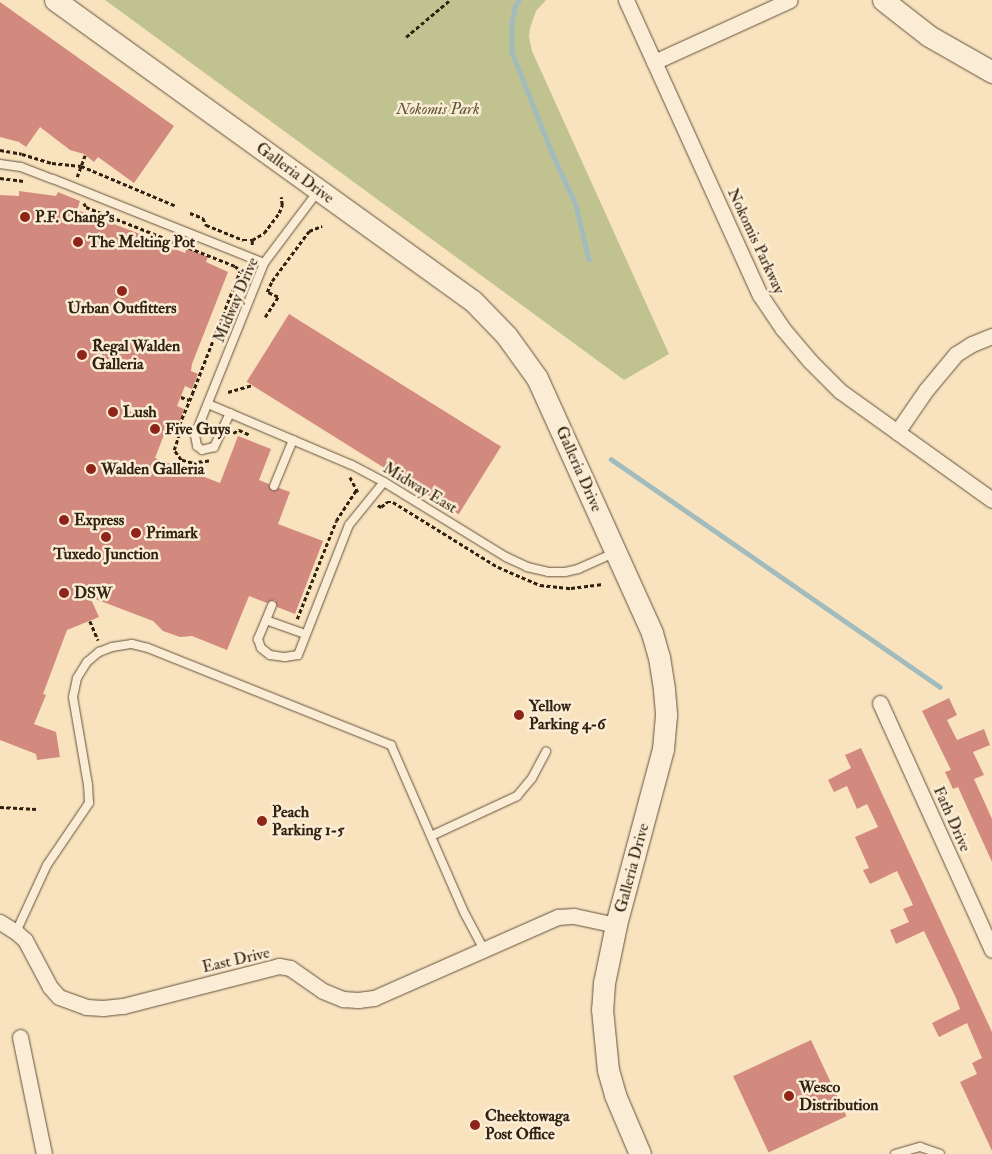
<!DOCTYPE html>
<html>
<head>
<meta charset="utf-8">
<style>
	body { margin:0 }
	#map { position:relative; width:992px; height:1154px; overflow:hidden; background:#f9e3bf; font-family:"IM FELL Double Pica",serif }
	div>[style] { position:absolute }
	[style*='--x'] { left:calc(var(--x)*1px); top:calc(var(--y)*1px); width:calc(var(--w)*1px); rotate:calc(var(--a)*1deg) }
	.green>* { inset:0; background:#c0c390 }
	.stream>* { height:4.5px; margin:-2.25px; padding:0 2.25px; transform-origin:2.25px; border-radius:2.25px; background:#a2bbbc }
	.building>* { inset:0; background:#d38a7e; transform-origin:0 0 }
	.path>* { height:2.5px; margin-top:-1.25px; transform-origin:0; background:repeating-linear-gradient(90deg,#302110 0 4px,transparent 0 6.5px) }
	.roads { filter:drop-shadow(0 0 1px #62523c) drop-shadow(0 0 1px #62523c) }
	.lane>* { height:8px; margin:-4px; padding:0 4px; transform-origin:4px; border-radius:4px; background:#fbedd5 }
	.street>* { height:15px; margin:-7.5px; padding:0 7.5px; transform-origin:7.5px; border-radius:7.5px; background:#fbedd5 }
	.secondary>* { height:21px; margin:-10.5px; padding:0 10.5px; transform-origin:10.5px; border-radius:10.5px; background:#fbedd5 }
	.dots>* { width:14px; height:14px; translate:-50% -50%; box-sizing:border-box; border:2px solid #fbedd5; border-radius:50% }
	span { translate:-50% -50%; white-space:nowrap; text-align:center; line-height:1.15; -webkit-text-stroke:5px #fbedd5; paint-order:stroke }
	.park-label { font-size:16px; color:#5b5236; font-style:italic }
	.street-label { font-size:16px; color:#302110 }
	.poi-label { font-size:16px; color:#302110; font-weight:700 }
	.left { translate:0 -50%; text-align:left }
</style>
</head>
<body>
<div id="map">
	<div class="green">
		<i style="clip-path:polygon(105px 0,546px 0,536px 11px,530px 28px,529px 37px,532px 51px,669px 354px,624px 380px)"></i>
	</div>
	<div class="stream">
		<i style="--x:519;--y:0;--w:9;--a:117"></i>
		<i style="--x:515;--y:8;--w:15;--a:101"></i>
		<i style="--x:512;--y:23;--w:29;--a:90"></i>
		<i style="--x:512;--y:52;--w:111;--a:68.3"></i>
		<i style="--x:553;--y:155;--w:55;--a:65.3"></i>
		<i style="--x:576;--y:205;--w:56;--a:76.5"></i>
		<i style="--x:611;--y:459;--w:400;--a:34.7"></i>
	</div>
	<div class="building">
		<i style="clip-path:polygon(0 2px,174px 126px,134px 183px,98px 157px,94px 162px,84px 154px,70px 150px,40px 127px,26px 147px,19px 142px,0 137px)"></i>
		<i style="clip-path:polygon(19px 191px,56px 196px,58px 192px,80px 201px,77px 210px,140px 234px,138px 240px,157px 248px,158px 245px,166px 248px,167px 246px,185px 253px,187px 248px,208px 257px,206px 262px,228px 272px,192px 364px,191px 371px,198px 374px,192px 389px,185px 386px,177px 406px,184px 409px,179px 424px,171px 421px,167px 427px,155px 458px,220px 483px,238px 436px,271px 449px,259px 480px,269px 484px,272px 491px,279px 488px,290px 492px,278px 524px,323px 541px,295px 614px,277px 607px,275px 600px,267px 603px,249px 596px,227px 650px,192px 636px,180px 637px,163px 631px,153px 621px,90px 597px,99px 617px,67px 630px,43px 694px,46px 695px,34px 724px,56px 732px,60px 757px,37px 760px,36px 754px,0 740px,0 195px,19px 196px)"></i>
		<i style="left:289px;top:314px;width:250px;height:80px;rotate:32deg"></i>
		<i style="clip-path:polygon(949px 698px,957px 715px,947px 720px,957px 740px,984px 729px,990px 745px,973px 752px,984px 775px,974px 779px,992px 819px,992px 862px,958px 787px,953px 789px,945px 772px,951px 770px,922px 711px)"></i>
		<i style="clip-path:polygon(861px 748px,992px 1032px,992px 1151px,960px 1082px,977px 1074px,972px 1063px,982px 1058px,967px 1023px,939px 1037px,932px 1023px,960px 1009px,956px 998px,924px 931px,896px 944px,890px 930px,909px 922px,903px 909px,913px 905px,897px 871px,870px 884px,863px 870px,869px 868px,855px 837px,878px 827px,867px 804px,857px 809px,847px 786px,834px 792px,828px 780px,851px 768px,845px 755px)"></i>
		<i style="left:811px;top:1040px;width:84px;height:86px;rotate:65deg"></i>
	</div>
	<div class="path">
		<i style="--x:406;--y:37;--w:57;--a:-40.1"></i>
		<i style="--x:0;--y:150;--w:22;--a:10"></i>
		<i style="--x:22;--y:154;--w:31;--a:17"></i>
		<i style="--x:52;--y:163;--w:29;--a:6"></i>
		<i style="--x:81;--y:166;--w:103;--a:22.8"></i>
		<i style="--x:77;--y:177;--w:23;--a:-70"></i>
		<i style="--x:0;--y:178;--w:26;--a:7"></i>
		<i style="--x:84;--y:203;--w:4;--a:63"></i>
		<i style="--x:86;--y:207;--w:160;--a:21.6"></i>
		<i style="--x:235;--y:266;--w:16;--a:40"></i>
		<i style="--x:190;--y:213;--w:14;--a:21"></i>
		<i style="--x:203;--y:218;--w:8;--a:67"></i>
		<i style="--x:206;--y:225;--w:40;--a:22"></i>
		<i style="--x:243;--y:240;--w:9;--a:0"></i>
		<i style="--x:252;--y:245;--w:5;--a:-90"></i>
		<i style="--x:252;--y:240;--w:14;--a:-30"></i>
		<i style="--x:264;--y:233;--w:25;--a:-53"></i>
		<i style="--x:279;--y:213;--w:9;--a:-69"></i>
		<i style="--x:282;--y:205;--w:8;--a:-97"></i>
		<i style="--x:265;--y:317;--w:24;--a:-57"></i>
		<i style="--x:278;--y:297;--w:12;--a:-156"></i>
		<i style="--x:267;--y:292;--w:12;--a:-66"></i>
		<i style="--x:272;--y:281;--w:62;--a:-53.5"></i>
		<i style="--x:309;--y:231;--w:14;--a:-21"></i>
		<i style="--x:228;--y:392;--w:25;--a:-16"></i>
		<i style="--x:181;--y:397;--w:9;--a:21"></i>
		<i style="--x:233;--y:433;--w:7;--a:-27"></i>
		<i style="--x:239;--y:430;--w:12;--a:24"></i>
		<i style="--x:209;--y:461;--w:17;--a:173"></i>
		<i style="--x:192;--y:463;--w:11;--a:-165"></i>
		<i style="--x:181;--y:460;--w:12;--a:-125"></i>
		<i style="--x:174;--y:450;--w:19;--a:-72"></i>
		<i style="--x:180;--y:432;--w:7;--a:-98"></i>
		<i style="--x:179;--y:425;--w:34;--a:-67"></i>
		<i style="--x:192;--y:394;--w:132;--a:-68.7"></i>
		<i style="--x:240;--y:271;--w:6;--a:-31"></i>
		<i style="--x:350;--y:477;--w:17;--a:62"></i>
		<i style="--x:378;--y:505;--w:4;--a:34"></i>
		<i style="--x:381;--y:507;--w:8;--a:-40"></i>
		<i style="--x:387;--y:502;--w:6;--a:0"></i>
		<i style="--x:393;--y:502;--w:123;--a:31.8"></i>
		<i style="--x:498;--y:567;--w:46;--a:23.2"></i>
		<i style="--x:540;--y:585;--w:31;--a:6"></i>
		<i style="--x:571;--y:588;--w:32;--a:-7"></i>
		<i style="--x:297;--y:619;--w:105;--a:-68.3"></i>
		<i style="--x:336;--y:521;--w:37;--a:-57"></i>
		<i style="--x:90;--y:621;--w:21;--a:67"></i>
		<i style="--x:0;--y:807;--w:37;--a:3"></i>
	</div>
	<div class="roads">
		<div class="lane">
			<i style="--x:0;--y:164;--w:21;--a:8"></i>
			<i style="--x:21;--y:167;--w:34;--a:21"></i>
			<i style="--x:53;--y:179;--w:227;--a:21.7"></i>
			<i style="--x:208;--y:404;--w:156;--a:23"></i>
			<i style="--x:352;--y:465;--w:36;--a:28"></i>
			<i style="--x:384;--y:482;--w:143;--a:31.6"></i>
			<i style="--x:506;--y:557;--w:23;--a:25"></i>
			<i style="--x:527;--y:567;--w:22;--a:13"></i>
			<i style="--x:548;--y:572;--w:17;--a:0"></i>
			<i style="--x:565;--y:572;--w:13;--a:-13"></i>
			<i style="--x:578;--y:569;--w:39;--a:-24"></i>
			<i style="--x:230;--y:413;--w:38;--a:115"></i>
			<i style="--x:214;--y:447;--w:12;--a:166"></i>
			<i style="--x:202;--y:450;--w:6;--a:-141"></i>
			<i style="--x:197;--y:446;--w:11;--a:-100"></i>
			<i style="--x:195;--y:435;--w:185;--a:-68.1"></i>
			<i style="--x:264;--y:263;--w:90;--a:-53.1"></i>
			<i style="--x:274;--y:486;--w:50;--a:-67.6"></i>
			<i style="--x:266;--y:620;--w:16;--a:-68"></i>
			<i style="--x:305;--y:634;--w:41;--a:-160.3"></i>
			<i style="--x:266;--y:620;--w:21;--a:113"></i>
			<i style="--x:258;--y:639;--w:9;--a:72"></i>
			<i style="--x:261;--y:648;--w:11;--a:38"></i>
			<i style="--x:270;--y:655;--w:15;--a:8"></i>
			<i style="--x:285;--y:657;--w:13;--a:-9"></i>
			<i style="--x:298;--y:655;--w:140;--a:-68.6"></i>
			<i style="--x:349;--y:525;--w:55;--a:-50.9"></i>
			<i style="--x:431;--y:836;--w:95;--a:-24.9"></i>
			<i style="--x:517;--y:796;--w:23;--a:-50"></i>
			<i style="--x:532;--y:778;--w:30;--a:-62"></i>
			<i style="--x:16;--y:932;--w:74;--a:-65.2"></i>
			<i style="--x:47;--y:865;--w:75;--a:-55.9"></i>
			<i style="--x:89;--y:803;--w:18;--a:-93"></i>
			<i style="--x:88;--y:785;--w:89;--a:-99.7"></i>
			<i style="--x:73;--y:697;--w:19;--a:-78"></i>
			<i style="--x:77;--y:678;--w:19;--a:-58"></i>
			<i style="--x:87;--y:662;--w:16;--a:-40"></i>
			<i style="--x:99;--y:652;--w:14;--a:-21"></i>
			<i style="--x:112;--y:647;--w:20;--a:-9"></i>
			<i style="--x:132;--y:644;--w:16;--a:14"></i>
			<i style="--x:148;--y:648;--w:262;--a:21.8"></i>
			<i style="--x:391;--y:745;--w:184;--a:66.4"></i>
			<i style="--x:465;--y:914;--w:40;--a:62"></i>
			<i style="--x:895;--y:1154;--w:26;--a:-16"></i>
			<i style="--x:920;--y:1147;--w:21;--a:19"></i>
		</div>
		<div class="street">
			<i style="--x:626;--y:0;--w:324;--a:65.6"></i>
			<i style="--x:760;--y:295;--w:41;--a:55.9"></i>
			<i style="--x:783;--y:329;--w:42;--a:49.8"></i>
			<i style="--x:810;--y:361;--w:42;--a:45"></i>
			<i style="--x:840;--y:391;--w:187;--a:35.6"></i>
			<i style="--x:654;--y:62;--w:149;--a:-24.5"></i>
			<i style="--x:897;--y:432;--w:51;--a:-55.4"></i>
			<i style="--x:926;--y:390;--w:47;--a:-50.2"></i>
			<i style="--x:956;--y:354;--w:19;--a:-32"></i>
			<i style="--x:972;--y:344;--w:22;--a:-22"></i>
			<i style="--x:880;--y:703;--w:271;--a:65.6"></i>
			<i style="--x:0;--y:922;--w:19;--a:32"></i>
			<i style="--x:16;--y:932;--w:12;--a:42"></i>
			<i style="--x:25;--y:940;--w:53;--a:62"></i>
			<i style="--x:50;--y:987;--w:13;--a:48"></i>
			<i style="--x:59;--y:997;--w:29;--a:20"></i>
			<i style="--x:86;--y:1007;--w:17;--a:3"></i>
			<i style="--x:103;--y:1008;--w:20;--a:-6"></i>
			<i style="--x:123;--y:1006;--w:161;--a:-14.4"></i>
			<i style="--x:279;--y:966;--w:11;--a:10"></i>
			<i style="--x:290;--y:968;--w:40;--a:34.9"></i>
			<i style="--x:323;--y:991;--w:22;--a:22"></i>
			<i style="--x:343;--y:999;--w:15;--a:4"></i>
			<i style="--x:358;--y:1000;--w:16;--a:-7"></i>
			<i style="--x:374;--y:998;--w:201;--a:-23.8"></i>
			<i style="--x:558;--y:917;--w:16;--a:-4"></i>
			<i style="--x:574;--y:916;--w:43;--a:12.1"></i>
			<i style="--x:20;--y:1037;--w:119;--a:78.4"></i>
		</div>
		<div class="secondary">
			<i style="--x:55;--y:0;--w:515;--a:35.76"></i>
			<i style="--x:473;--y:301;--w:47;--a:45.9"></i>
			<i style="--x:506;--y:335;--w:53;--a:54.2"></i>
			<i style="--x:537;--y:378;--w:280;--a:65.7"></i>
			<i style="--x:652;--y:633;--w:25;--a:74"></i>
			<i style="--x:659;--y:657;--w:33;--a:81"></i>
			<i style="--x:664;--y:690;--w:25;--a:85"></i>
			<i style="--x:666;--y:715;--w:34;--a:95"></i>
			<i style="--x:663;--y:749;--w:182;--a:105"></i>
			<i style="--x:616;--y:925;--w:59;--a:101.7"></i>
			<i style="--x:604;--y:983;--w:26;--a:94"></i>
			<i style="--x:602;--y:1009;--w:61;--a:84.4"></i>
			<i style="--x:608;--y:1070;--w:26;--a:74"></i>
			<i style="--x:615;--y:1095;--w:64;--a:67"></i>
			<i style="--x:883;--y:0;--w:58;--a:38"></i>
			<i style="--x:929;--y:36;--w:73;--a:29.7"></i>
		</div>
	</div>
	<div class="dots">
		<i style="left:25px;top:217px;background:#8f2418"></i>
		<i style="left:78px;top:242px;background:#8f2418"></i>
		<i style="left:122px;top:291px;background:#8f2418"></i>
		<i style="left:82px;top:355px;background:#8f2418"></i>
		<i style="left:113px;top:412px;background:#8f2418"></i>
		<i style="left:155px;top:429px;background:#8f2418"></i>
		<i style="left:91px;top:469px;background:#8f2418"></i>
		<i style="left:64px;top:520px;background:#8f2418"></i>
		<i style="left:136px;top:533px;background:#8f2418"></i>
		<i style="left:106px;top:537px;background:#8f2418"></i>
		<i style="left:64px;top:593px;background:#8f2418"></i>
		<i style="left:519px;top:715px;background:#8f2418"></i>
		<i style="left:262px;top:821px;background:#8f2418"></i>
		<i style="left:789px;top:1096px;background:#8f2418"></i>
		<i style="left:475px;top:1125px;background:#8f2418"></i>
	</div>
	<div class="park-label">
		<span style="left:438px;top:109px">Nokomis Park</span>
	</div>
	<div class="street-label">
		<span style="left:295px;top:173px;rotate:36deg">Galleria Drive</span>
		<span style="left:756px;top:241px;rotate:65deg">Nokomis Parkway</span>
		<span style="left:236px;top:300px;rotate:-67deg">Midway Drive</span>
		<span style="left:579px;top:469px;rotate:66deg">Galleria Drive</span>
		<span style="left:420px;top:488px;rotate:31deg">Midway East</span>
		<span style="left:952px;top:819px;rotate:66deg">Fath Drive</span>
		<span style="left:632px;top:868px;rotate:-75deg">Galleria Drive</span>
		<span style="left:236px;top:960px;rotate:-13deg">East Drive</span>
	</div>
	<div class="poi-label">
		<span class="left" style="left:35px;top:217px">P.F. Chang's</span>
		<span class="left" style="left:88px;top:242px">The Melting Pot</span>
		<span style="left:122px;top:308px">Urban Outfitters</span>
		<span class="left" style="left:92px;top:355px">Regal Walden<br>Galleria</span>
		<span class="left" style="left:123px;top:412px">Lush</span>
		<span class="left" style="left:165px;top:429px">Five Guys</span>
		<span class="left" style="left:101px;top:469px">Walden Galleria</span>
		<span class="left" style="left:74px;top:520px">Express</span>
		<span class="left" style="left:146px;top:533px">Primark</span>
		<span style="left:106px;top:554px">Tuxedo Junction</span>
		<span class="left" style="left:74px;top:593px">DSW</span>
		<span class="left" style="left:529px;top:715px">Yellow<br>Parking 4-6</span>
		<span class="left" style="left:272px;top:821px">Peach<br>Parking 1-5</span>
		<span class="left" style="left:799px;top:1096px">Wesco<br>Distribution</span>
		<span class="left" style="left:485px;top:1125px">Cheektowaga<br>Post Office</span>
	</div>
</div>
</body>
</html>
